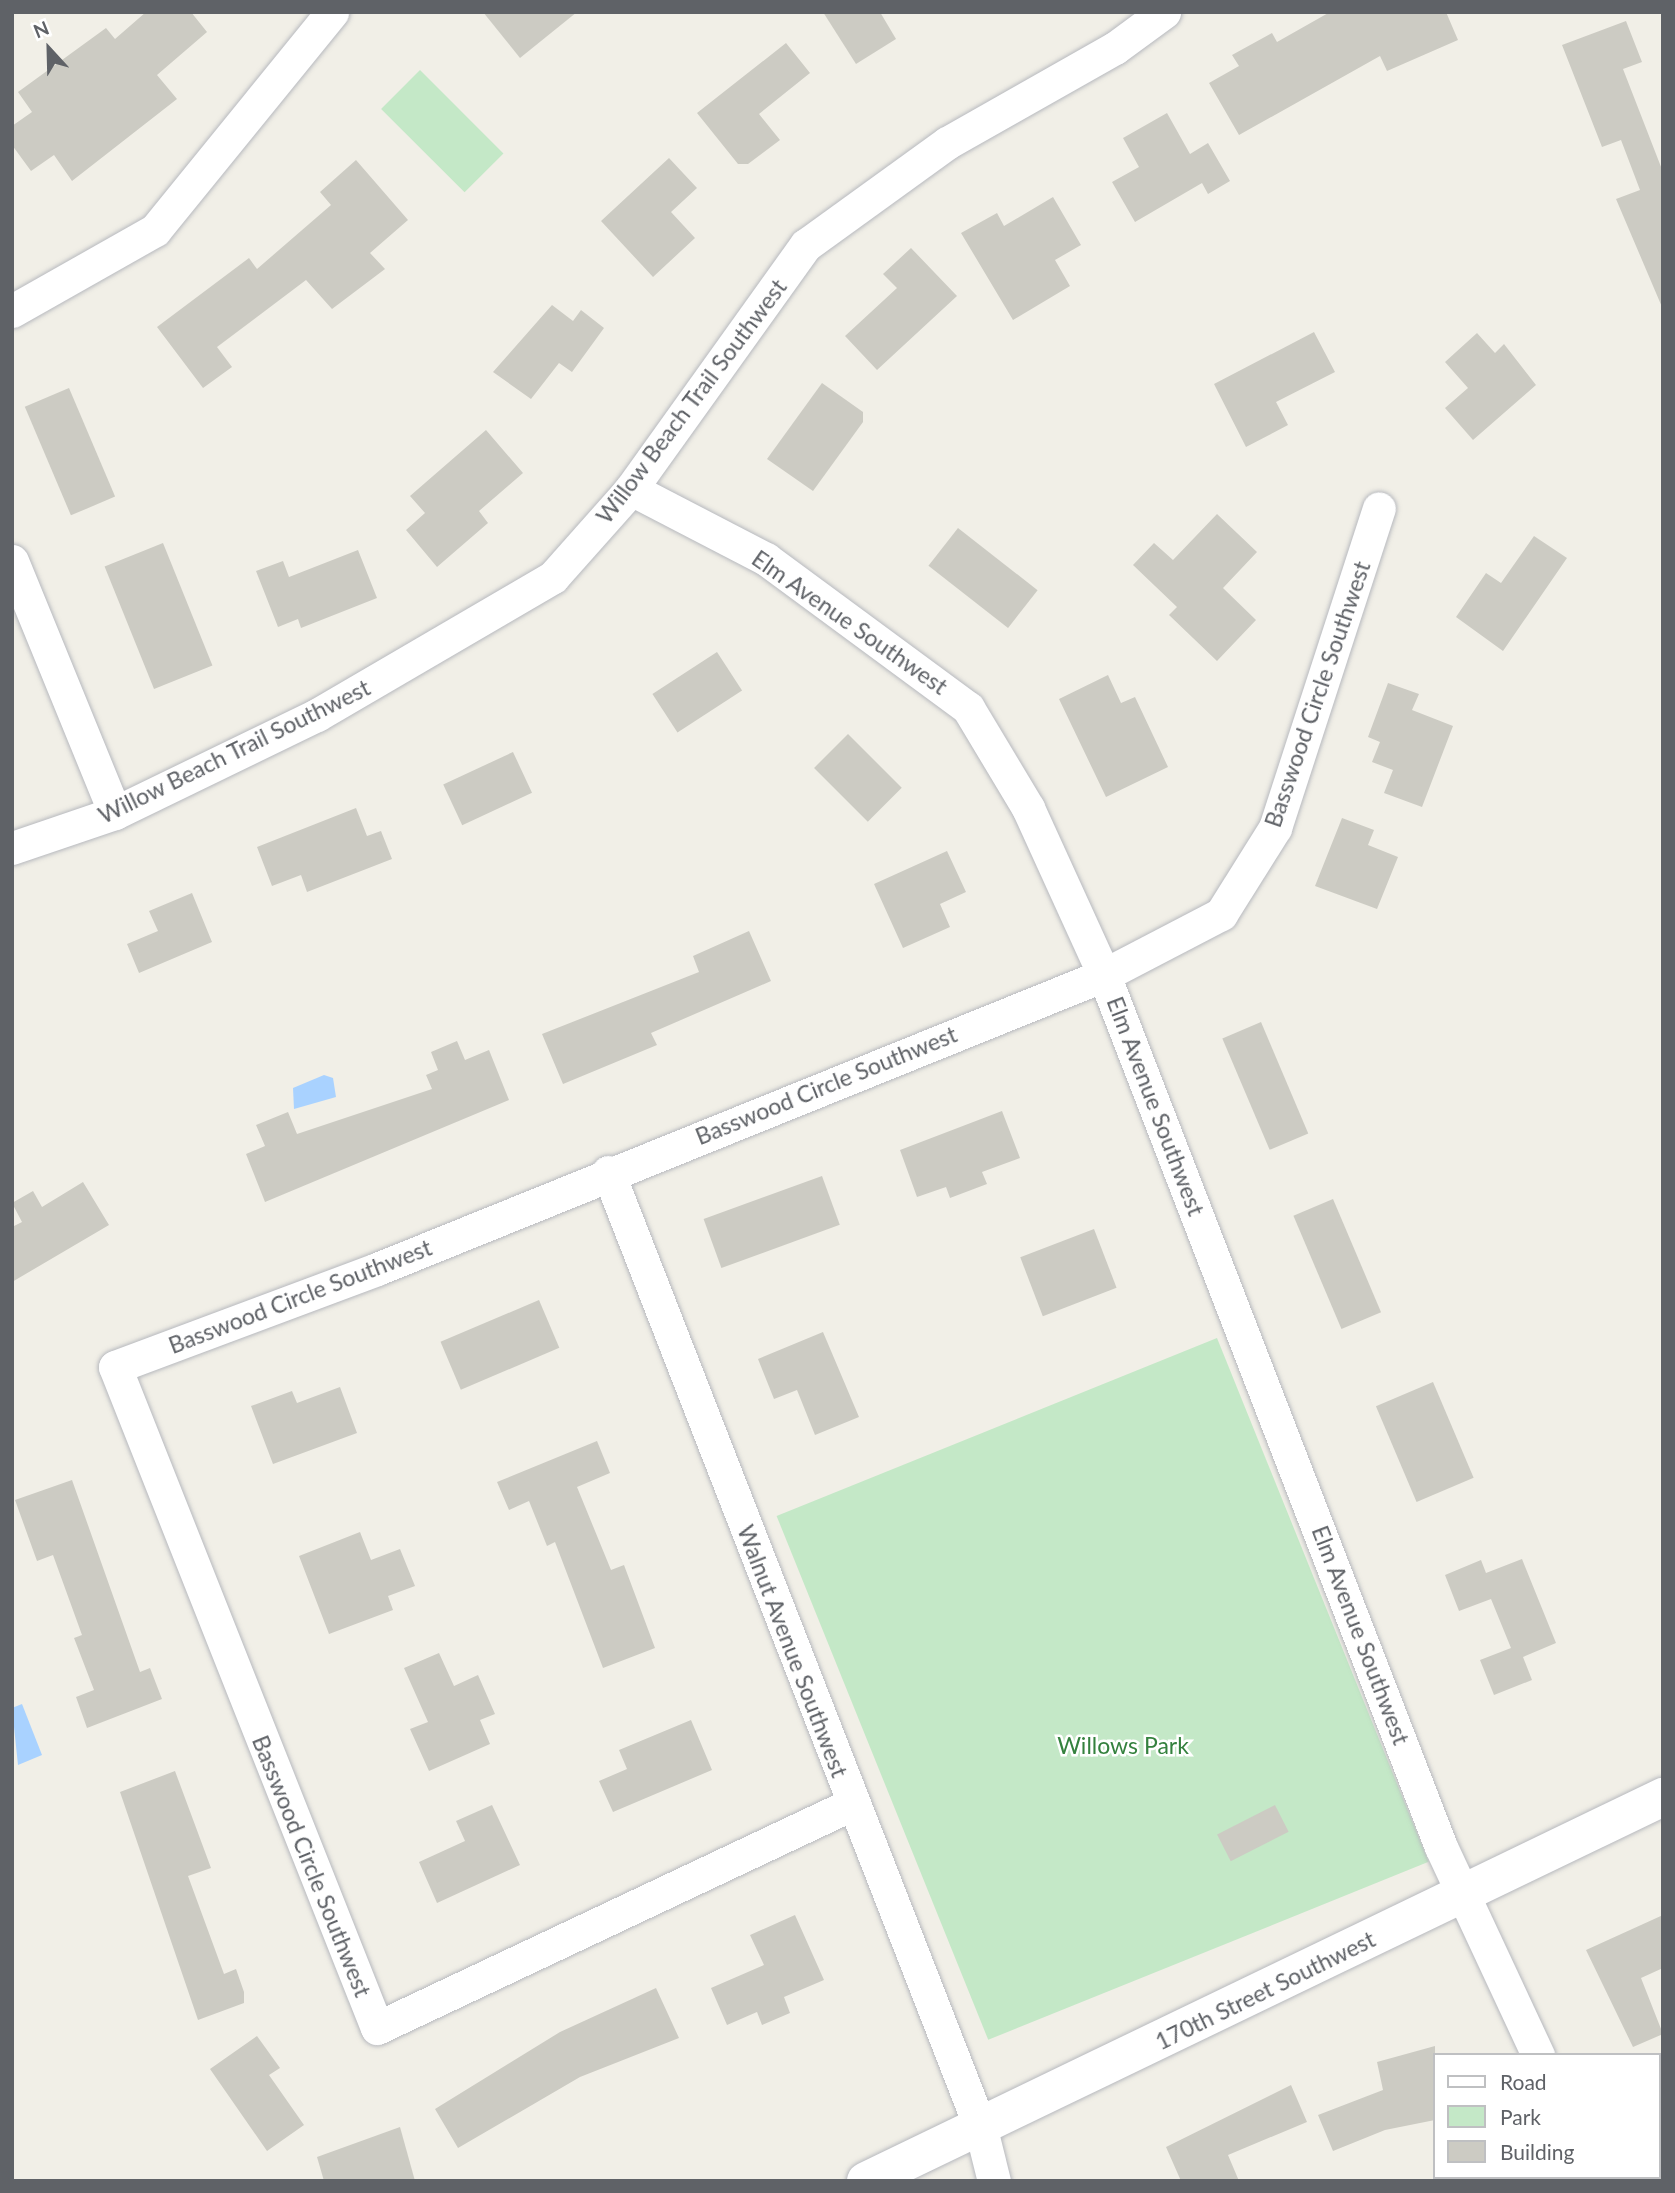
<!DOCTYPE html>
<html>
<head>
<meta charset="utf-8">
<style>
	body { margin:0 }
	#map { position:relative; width:1675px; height:2193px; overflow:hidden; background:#f1efe7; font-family:Lato,sans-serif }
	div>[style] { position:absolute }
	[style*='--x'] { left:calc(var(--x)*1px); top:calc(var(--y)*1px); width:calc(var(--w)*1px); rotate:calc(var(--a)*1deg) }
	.green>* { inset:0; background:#c4e8c7; transform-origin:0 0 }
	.water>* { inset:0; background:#a9d2ff }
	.building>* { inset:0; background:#cccbc3; transform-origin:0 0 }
	.roads { filter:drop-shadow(0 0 2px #b7b9be) drop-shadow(0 0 2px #b7b9be) }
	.minor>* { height:33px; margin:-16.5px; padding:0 16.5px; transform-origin:16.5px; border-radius:16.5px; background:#fff }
	.tertiary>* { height:38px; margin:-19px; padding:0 19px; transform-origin:19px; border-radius:19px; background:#fff }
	span { translate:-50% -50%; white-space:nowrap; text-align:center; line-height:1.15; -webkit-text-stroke:5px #fff; paint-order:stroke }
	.street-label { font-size:23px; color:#5f6267 }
	.park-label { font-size:23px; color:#34813e }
	.frame { position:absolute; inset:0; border:14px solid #5f6267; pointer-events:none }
	.legend { position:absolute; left:1433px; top:2053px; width:228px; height:126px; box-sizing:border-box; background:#fff; border:2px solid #bfc0c2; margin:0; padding:9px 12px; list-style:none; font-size:21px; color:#5f6267 }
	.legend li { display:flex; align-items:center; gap:14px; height:35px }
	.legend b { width:35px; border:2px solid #bfc0c2 }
	.north { position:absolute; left:14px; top:14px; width:70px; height:70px; -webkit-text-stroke:5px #fff; paint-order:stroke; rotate:338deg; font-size:19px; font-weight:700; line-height:28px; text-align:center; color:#5f6267 }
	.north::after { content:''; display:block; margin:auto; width:24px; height:32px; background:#5f6267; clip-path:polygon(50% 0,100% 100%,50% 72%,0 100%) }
</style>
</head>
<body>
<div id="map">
	<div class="green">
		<i style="left:420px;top:70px;width:118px;height:55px;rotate:45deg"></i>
		<i style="left:1217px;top:1338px;width:565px;height:475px;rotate:68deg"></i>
	</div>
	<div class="water">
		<i style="clip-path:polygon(324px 1075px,333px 1078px,336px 1097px,294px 1109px,293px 1088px)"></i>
		<i style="clip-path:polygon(22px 1704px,42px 1755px,18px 1765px,12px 1708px)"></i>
	</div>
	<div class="building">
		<i style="clip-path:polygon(146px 12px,191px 12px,207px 32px,157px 75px,177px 99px,72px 181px,54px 155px,31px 171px,12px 145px,12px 126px,32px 112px,18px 92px,106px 28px,115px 39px)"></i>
		<i style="clip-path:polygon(483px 12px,577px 12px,520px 58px)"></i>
		<i style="clip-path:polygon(823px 12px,880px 12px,896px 39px,856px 64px)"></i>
		<i style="clip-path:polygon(1330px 12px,1446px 12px,1458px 40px,1387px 71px,1380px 56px,1239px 135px,1209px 83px,1239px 66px,1232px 55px,1272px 33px,1277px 42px)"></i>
		<i style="clip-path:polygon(1626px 21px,1642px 62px,1623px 69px,1663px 172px,1662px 307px,1616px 199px,1640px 190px,1621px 140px,1602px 147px,1562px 45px)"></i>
		<i style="clip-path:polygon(786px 43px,810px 73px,759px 114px,780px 140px,748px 164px,738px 164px,697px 113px)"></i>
		<i style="clip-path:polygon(1167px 113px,1190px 154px,1208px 143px,1230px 181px,1208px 194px,1202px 183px,1135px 222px,1112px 182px,1139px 167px,1123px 138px)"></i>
		<i style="clip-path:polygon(669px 158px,697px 188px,671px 212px,695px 238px,653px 277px,601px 221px)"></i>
		<i style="clip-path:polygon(356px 160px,408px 220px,370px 253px,385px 269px,332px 309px,306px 280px,217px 347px,232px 367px,203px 388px,157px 327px,249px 258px,257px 269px,331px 205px,320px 192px)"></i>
		<i style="clip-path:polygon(1053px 197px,1081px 245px,1055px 260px,1070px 286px,1013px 320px,961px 233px,997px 213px,1004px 226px)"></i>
		<i style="clip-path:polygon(911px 248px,957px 296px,877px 370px,845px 336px,897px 288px,883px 274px)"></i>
		<i style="clip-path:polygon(552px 305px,573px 321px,581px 310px,604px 328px,572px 372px,559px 363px,531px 399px,493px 372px)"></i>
		<i style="clip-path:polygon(1314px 332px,1335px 372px,1276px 402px,1288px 425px,1246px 447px,1214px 384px)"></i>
		<i style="clip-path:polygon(1477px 333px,1495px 353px,1504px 344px,1536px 385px,1473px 440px,1445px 408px,1468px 388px,1445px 362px)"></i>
		<i style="clip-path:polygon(822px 383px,863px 412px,863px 422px,813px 491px,767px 459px)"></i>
		<i style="left:69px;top:388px;width:118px;height:48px;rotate:67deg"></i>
		<i style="clip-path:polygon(486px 430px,523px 473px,479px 511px,488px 523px,437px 567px,406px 530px,425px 513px,410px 496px)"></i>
		<i style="clip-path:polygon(1217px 514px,1257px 552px,1223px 588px,1256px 620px,1217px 661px,1169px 615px,1177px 607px,1133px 565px,1154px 543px,1173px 560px)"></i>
		<i style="left:958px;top:528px;width:101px;height:48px;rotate:38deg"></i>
		<i style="clip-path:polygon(1534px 536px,1567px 558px,1503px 651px,1456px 617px,1486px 573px,1501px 583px)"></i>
		<i style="left:163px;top:543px;width:132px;height:63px;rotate:68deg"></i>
		<i style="clip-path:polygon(358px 550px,377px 598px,301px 628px,298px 619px,278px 627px,256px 571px,283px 561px,289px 577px)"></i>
		<i style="left:717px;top:652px;width:46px;height:77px;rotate:57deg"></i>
		<i style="clip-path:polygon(1108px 675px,1121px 703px,1135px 697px,1168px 767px,1106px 797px,1059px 699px)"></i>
		<i style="clip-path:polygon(1388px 683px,1419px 694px,1412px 710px,1453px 726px,1422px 807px,1384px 793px,1393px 770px,1372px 762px,1380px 742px,1368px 737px)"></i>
		<i style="left:848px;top:734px;width:76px;height:48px;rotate:45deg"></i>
		<i style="left:513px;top:752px;width:45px;height:77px;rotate:65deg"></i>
		<i style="clip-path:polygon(356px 808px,367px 836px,381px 831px,392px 859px,307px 892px,301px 875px,272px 886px,257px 847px)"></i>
		<i style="clip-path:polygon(1342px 818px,1374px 830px,1368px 845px,1398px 857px,1377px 909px,1315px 886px)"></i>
		<i style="clip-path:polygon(947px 851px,966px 892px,940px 904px,950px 927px,903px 948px,874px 884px)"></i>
		<i style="clip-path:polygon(192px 893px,212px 942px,139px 973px,127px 944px,158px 931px,149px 911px)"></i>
		<i style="clip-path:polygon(749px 931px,771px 981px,651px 1033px,657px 1045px,563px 1084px,542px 1034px,699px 972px,693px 956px)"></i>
		<i style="left:1261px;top:1022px;width:121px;height:42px;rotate:67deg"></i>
		<i style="clip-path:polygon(457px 1041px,465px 1060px,489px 1050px,509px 1100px,265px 1202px,246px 1154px,265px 1146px,256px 1125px,288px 1112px,297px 1134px,432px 1089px,426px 1075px,438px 1070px,431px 1052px)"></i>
		<i style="clip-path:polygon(1002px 1111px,1020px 1158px,982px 1172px,987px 1184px,950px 1198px,946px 1187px,917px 1197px,900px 1150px)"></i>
		<i style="left:822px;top:1176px;width:52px;height:126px;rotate:70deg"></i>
		<i style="clip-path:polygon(83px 1182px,109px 1225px,12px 1282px,12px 1227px,22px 1222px,12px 1203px,33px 1191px,42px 1207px)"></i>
		<i style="left:1333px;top:1199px;width:123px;height:43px;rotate:67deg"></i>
		<i style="left:1094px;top:1229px;width:63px;height:79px;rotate:69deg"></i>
		<i style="left:539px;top:1300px;width:52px;height:107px;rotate:67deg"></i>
		<i style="clip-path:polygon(823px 1332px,859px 1417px,815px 1435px,797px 1390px,774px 1399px,758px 1359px)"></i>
		<i style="left:1433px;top:1382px;width:104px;height:62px;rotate:67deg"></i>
		<i style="clip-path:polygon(340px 1387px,357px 1433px,273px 1464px,251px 1406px,292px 1391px,297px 1403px)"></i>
		<i style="clip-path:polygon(597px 1441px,610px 1473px,577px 1487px,611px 1570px,624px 1565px,655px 1648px,603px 1668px,555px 1542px,547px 1546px,529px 1501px,509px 1510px,497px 1482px)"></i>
		<i style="clip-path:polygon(72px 1480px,140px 1672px,150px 1668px,162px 1699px,87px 1728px,76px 1697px,94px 1690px,74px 1638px,82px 1635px,53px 1555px,37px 1561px,15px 1500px)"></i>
		<i style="clip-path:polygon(360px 1532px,371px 1560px,400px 1549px,415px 1586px,388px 1596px,393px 1610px,329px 1634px,299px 1556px)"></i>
		<i style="clip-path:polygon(1522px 1559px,1556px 1643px,1523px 1657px,1532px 1680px,1494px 1695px,1480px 1660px,1511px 1648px,1491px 1599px,1459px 1611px,1445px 1575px,1481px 1560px,1486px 1573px)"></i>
		<i style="clip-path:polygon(439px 1653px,454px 1686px,478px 1675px,495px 1714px,480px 1720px,490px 1744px,429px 1771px,410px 1729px,428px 1722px,404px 1668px)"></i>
		<i style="clip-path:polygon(691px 1720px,712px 1770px,613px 1812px,599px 1781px,627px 1769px,619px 1750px)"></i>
		<i style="clip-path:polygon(175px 1771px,211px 1868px,188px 1876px,224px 1974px,236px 1969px,244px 1992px,244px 2003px,198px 2020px,120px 1792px)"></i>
		<i style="clip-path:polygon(492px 1805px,520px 1865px,437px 1903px,419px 1862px,465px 1841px,456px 1821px)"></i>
		<i style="left:1275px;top:1805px;width:30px;height:65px;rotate:63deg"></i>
		<i style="clip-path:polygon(795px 1915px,824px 1980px,784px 1997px,790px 2013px,762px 2025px,757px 2012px,727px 2025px,711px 1988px,764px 1965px,750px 1935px)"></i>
		<i style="clip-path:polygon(1663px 1915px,1663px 1968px,1641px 1978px,1663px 2034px,1633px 2047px,1586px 1950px)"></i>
		<i style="clip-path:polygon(656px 1988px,679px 2038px,580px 2077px,458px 2148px,435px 2109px,560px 2032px)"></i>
		<i style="clip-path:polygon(257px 2036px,280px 2068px,269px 2075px,304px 2125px,267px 2151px,210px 2069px)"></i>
		<i style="clip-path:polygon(1435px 2046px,1435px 2120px,1385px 2130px,1333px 2151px,1318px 2115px,1383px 2090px,1377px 2062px)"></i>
		<i style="clip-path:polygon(1291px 2085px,1307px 2122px,1228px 2155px,1239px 2181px,1181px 2181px,1166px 2147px)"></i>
		<i style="clip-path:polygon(400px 2127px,415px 2181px,324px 2181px,317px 2157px)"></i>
	</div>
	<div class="roads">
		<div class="minor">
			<i style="--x:12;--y:311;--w:164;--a:-29.5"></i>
			<i style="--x:155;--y:230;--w:281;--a:-50.9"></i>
			<i style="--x:631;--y:489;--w:152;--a:27.4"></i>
			<i style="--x:766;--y:559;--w:251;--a:36.4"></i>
			<i style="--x:968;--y:708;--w:117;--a:59"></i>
			<i style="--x:1028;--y:808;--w:183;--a:65.5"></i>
			<i style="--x:1104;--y:975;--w:935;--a:68.87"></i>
			<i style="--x:1441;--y:1847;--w:230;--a:65"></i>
			<i style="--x:12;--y:561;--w:272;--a:67.8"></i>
			<i style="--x:12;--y:848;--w:109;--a:-18.8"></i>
			<i style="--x:115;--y:813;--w:225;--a:-25.9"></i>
			<i style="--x:317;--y:715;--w:273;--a:-30.3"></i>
			<i style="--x:553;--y:577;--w:118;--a:-48.4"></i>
			<i style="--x:631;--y:489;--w:300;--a:-54.4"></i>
			<i style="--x:806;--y:245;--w:174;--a:-35.9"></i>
			<i style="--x:947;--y:143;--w:193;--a:-29.5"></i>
			<i style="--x:1115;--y:48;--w:61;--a:-36.3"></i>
			<i style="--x:608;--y:1172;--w:1027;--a:68.71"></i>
			<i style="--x:981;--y:2129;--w:54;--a:76"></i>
			<i style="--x:852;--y:1804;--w:525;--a:154.75"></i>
			<i style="--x:377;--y:2028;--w:711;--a:-111.62"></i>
			<i style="--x:115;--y:1367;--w:280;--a:-20.5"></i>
			<i style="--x:377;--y:1269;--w:784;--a:-22.02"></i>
			<i style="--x:1104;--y:975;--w:132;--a:-27.5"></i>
			<i style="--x:1221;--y:914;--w:102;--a:-57.9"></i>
			<i style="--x:1275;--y:828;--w:336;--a:-72"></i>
			<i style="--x:1585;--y:2177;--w:4;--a:76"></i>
		</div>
		<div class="tertiary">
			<i style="--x:866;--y:2181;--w:885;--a:-25.73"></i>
		</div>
	</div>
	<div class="street-label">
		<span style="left:691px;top:401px;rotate:-53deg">Willow Beach Trail Southwest</span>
		<span style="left:850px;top:622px;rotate:35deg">Elm Avenue Southwest</span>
		<span style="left:1317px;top:694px;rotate:-71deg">Basswood Circle Southwest</span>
		<span style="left:234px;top:751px;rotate:-26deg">Willow Beach Trail Southwest</span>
		<span style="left:826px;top:1085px;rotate:-22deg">Basswood Circle Southwest</span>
		<span style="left:1156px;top:1106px;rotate:69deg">Elm Avenue Southwest</span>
		<span style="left:300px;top:1296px;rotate:-21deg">Basswood Circle Southwest</span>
		<span style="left:1361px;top:1635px;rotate:69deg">Elm Avenue Southwest</span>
		<span style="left:793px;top:1651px;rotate:69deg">Walnut Avenue Southwest</span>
		<span style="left:312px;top:1866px;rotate:68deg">Basswood Circle Southwest</span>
		<span style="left:1265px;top:1990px;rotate:-26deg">170th Street Southwest</span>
	</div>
	<div class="park-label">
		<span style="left:1123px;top:1745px">Willows Park</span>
	</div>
	<div class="frame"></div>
	<ul class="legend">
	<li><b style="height:9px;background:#fff"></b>Road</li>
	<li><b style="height:19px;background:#c4e8c7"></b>Park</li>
	<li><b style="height:19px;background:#cccbc3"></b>Building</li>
	</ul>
	<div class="north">N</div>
</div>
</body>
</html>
